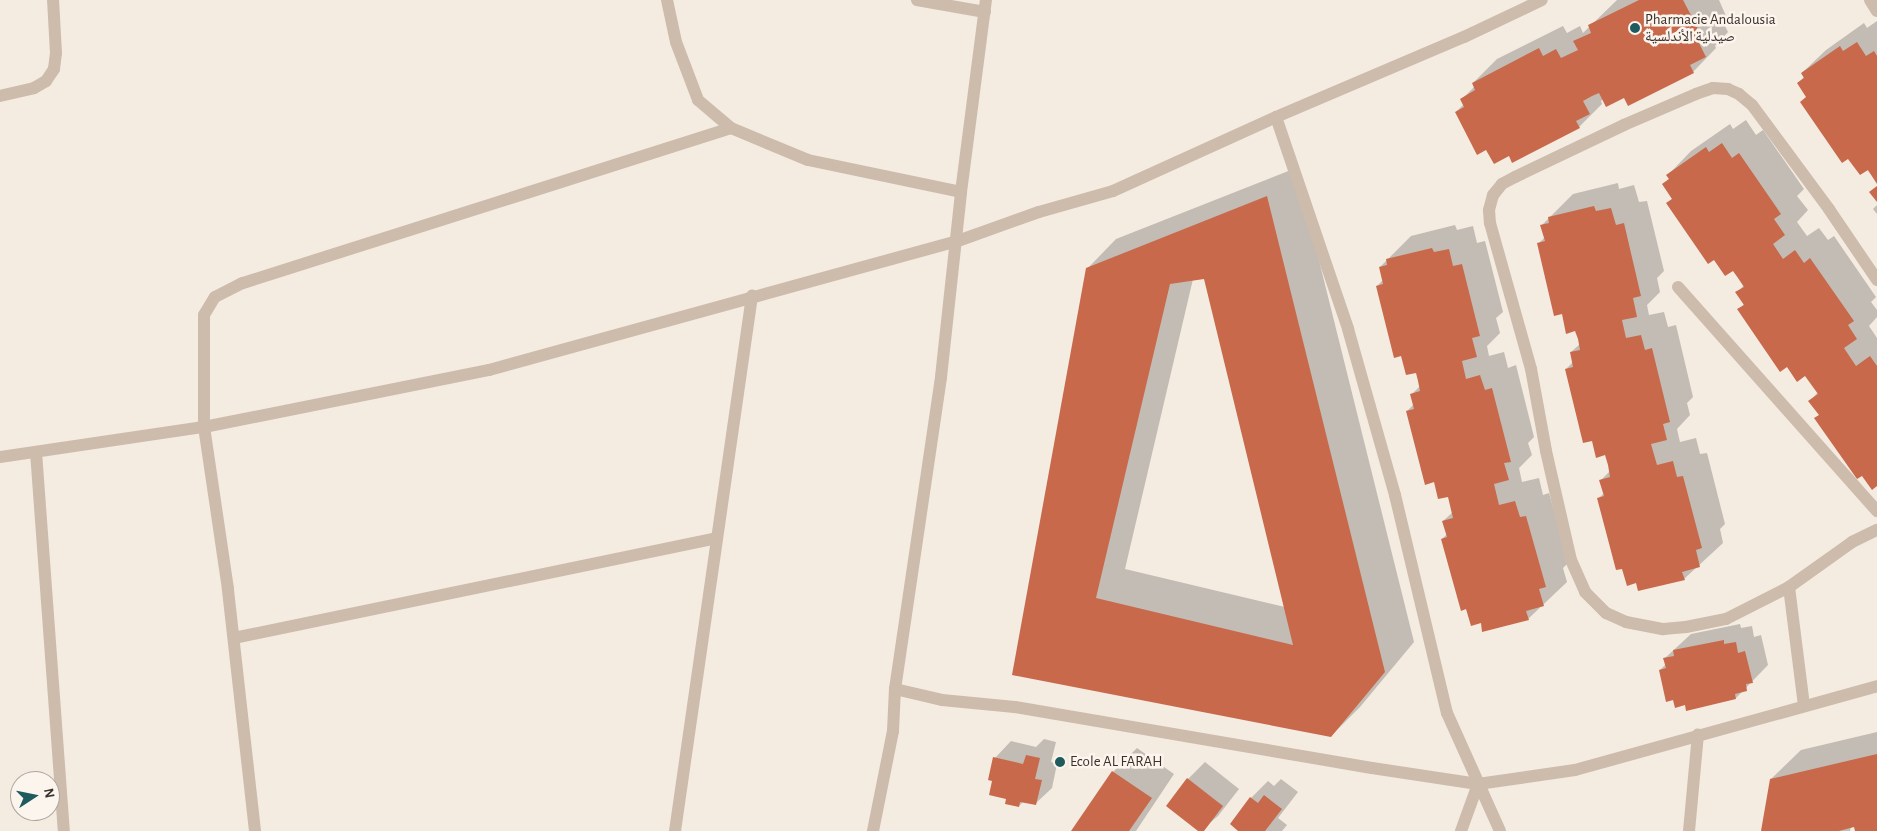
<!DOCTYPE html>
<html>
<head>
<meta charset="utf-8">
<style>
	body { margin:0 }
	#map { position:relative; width:1877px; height:831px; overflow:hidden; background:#f4ebe1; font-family:"Alegreya Sans","Noto Naskh Arabic",sans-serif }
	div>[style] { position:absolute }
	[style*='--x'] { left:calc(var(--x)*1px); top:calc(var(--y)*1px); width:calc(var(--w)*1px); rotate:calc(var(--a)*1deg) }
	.shadow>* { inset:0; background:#0003 }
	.building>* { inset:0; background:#c8694b }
	.service>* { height:12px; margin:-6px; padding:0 6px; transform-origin:6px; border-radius:6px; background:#cdbbac }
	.minor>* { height:12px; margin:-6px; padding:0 6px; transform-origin:6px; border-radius:6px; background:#cdbbac }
	.dots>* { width:14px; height:14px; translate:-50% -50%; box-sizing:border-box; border:2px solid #fbf5ee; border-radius:50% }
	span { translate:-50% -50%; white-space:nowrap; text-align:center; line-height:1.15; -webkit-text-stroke:5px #fbf5ee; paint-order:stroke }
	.poi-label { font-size:15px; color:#3b302b }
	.left { translate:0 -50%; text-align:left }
	.north { position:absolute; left:10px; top:771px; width:50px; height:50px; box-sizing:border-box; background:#fbf5ee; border:1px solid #aea6a0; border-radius:50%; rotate:79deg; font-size:14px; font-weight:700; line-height:20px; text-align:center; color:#3b302b }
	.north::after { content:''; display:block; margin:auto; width:18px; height:22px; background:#1f5a5e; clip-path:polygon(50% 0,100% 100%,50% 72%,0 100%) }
</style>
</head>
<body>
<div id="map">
	<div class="shadow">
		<i style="clip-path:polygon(1617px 0,1719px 0,1726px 16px,1722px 20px,1728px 32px,1715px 46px,1716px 48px,1693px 72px,1624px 96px,1603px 99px,1601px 101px,1602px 104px,1579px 127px,1509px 154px,1456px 112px,1464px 104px,1462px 99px,1475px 86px,1473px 83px,1497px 59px,1563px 26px,1567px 33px,1580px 26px,1583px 33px)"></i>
		<i style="clip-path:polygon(1877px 21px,1877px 182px,1798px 83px,1805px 76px,1802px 73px,1826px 50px,1864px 23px,1867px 28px)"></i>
		<i style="clip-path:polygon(1746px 120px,1756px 135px,1763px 130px,1804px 189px,1797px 196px,1808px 210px,1797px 222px,1807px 236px,1819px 228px,1828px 240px,1834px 236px,1876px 297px,1871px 302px,1877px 310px,1877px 317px,1869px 326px,1877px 338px,1877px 485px,1810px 401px,1818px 392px,1806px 374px,1788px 365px,1739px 310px,1744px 304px,1737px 293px,1744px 285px,1733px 270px,1714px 259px,1668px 203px,1673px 198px,1663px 185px,1670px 178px,1668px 175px,1691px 151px,1730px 124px,1733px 129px)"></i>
		<i style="clip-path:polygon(evenodd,1296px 168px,1414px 642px,1360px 707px,1331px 736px,1013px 674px,1087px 269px,1116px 239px,1296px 168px,1205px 277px,1285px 607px,1125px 569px,1193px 279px,1205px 277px)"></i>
		<i style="clip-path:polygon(1618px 183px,1619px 189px,1634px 185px,1639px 202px,1647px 201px,1664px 271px,1657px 278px,1660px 292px,1647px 305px,1649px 315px,1664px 312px,1668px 327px,1676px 325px,1693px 397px,1687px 403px,1690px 415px,1677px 429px,1680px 442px,1696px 438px,1700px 454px,1707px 453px,1725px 524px,1720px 529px,1723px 543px,1684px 579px,1599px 498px,1604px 493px,1601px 480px,1610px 471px,1606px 454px,1593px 440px,1566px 369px,1573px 362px,1571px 352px,1580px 344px,1576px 330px,1563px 313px,1538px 244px,1545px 237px,1542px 225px,1573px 194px)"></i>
		<i style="clip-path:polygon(1877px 205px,1877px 214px,1873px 209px)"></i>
		<i style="clip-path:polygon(1455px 225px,1457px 230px,1473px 226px,1477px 243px,1485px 241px,1503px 312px,1496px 318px,1500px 333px,1487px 346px,1489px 356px,1504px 352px,1508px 368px,1516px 365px,1534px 437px,1528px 443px,1532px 455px,1519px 468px,1522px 482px,1539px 478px,1543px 495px,1549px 493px,1569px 562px,1563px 568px,1567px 582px,1528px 619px,1482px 622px,1442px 539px,1447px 534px,1443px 521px,1453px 512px,1448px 495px,1435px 481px,1407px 411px,1414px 404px,1411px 395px,1420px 386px,1417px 372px,1377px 286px,1383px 280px,1380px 267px,1411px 236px)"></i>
		<i style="clip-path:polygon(1740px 624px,1741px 628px,1752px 626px,1754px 637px,1761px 635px,1768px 665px,1736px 698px,1686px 704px,1660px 670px,1666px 664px,1665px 658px,1691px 634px)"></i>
		<i style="clip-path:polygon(1877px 732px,1877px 831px,1856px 831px,1855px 826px,1851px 827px,1850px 831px,1763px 831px,1771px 779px,1801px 750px)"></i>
		<i style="clip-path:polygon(1044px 739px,1056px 742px,1051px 762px,1057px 764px,1052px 788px,1035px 804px,1023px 802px,1019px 806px,1007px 798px,993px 780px,995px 758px,1011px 741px,1036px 747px)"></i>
		<i style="clip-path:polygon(1137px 748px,1174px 774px,1136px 831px,1073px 831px,1113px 772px)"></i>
		<i style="clip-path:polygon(1205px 762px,1239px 789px,1218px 816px,1200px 831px,1168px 806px,1188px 779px)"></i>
		<i style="clip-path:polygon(1281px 779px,1298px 792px,1278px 818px,1287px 825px,1282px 831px,1240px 831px,1231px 824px,1251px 798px,1268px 781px,1274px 786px)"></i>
	</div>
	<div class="building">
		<i style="clip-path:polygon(1639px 0,1683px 0,1704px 40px,1699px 43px,1706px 57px,1690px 65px,1694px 73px,1628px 106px,1624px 98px,1606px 107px,1599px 93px,1592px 96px,1583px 101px,1590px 114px,1576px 121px,1580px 128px,1512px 163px,1509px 156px,1494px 164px,1486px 150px,1477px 155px,1455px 112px,1464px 107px,1460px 99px,1475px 90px,1472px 83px,1539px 48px,1543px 56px,1556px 49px,1561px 58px,1578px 50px,1573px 41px,1591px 33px,1588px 25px)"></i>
		<i style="clip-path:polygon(1857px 42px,1866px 56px,1874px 51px,1877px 56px,1877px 184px,1868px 170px,1860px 175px,1848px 159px,1842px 163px,1800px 102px,1806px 97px,1797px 83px,1804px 78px,1801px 73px,1840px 46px,1843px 51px)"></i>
		<i style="clip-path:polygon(1722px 143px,1732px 158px,1739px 153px,1781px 214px,1774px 219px,1785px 235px,1773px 244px,1783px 259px,1795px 250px,1804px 263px,1810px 258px,1854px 321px,1848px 325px,1857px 339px,1844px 348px,1856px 366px,1870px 356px,1877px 366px,1877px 486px,1872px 490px,1862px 476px,1857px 479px,1814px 418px,1819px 415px,1808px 401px,1818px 394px,1805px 376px,1797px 382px,1787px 367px,1780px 372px,1737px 309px,1744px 305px,1735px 292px,1744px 287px,1738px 278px,1733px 271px,1725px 276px,1714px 260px,1708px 264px,1666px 203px,1672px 199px,1662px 184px,1669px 179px,1666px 175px,1706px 147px,1709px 152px)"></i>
		<i style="clip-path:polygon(1877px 186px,1877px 202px,1869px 192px)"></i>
		<i style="clip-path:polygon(evenodd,1267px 196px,1385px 672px,1331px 737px,1012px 675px,1086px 268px,1267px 196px,1204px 279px,1293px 645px,1096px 598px,1170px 284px,1204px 279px)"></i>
		<i style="clip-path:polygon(1594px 206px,1596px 211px,1611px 208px,1616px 225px,1624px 223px,1641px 296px,1633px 298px,1637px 317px,1622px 320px,1626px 338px,1641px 335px,1645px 350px,1652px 348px,1670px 422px,1663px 424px,1667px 440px,1651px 444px,1657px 465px,1673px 461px,1677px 477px,1683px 476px,1702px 548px,1696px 550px,1700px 567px,1682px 572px,1685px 580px,1638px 591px,1636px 583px,1627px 586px,1622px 569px,1616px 570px,1597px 498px,1604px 496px,1599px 480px,1610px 477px,1608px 465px,1605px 455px,1596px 458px,1592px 441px,1583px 443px,1565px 369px,1573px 367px,1570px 352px,1580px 350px,1578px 339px,1575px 331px,1566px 334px,1562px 314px,1554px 316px,1537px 243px,1545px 241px,1540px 225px,1549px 223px,1548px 217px)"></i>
		<i style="clip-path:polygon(1432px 248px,1434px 252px,1449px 249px,1453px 266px,1462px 264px,1480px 336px,1472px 338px,1477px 357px,1462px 361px,1466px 379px,1480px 375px,1485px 390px,1492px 388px,1511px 462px,1504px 463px,1509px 480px,1494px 484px,1499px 505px,1515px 501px,1520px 517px,1526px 516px,1546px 587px,1539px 589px,1544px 606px,1526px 611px,1529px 620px,1482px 632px,1481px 623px,1471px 626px,1466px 609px,1461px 611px,1441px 539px,1447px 537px,1442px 521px,1453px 518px,1448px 497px,1438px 499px,1434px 482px,1425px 485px,1406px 411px,1414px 409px,1410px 394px,1420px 391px,1418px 381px,1416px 373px,1406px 375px,1401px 356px,1394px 358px,1376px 286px,1383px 284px,1379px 267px,1387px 265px,1386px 259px)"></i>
		<i style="clip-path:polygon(1724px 640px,1724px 644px,1736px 642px,1738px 653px,1745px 651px,1753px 683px,1746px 684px,1747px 691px,1735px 694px,1736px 699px,1686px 711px,1685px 705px,1675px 708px,1673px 700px,1666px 702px,1659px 670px,1666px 668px,1663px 658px,1674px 656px,1673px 650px)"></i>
		<i style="clip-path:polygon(1877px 754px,1877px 831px,1855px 831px,1854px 827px,1839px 831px,1761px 831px,1770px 779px)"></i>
		<i style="clip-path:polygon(1026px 755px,1040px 758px,1035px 779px,1042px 780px,1036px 805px,1020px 802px,1019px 807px,1005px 804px,1006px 799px,989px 795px,992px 781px,988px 780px,993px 757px,1023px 764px)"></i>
		<i style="clip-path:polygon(1112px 771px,1152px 798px,1129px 831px,1071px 831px)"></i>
		<i style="clip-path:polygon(1187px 778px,1223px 806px,1204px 831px,1198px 831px,1166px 806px)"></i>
		<i style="clip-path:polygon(1264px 795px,1282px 809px,1265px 831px,1238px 831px,1230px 824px,1250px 797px,1258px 803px)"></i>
	</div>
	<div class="service">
		<i style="--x:1678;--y:287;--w:300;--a:48.4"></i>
		<i style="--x:36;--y:452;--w:380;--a:85.8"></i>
		<i style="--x:1461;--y:831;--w:50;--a:-70.1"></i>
	</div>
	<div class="minor">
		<i style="--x:667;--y:0;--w:43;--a:77.9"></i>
		<i style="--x:676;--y:42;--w:62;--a:69.2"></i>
		<i style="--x:698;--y:100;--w:43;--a:40.3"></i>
		<i style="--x:731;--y:128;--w:83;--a:22.6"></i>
		<i style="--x:808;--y:160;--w:156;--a:11.8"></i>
		<i style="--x:917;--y:0;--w:69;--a:10"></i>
		<i style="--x:1870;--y:0;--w:13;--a:58"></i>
		<i style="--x:0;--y:96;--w:35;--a:-13"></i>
		<i style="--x:34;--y:88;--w:14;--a:-30"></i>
		<i style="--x:46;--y:81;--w:14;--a:-56"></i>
		<i style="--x:54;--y:69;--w:16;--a:-83"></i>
		<i style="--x:56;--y:53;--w:53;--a:-93.2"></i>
		<i style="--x:1276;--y:117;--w:224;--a:71.2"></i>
		<i style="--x:1348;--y:329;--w:173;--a:74.2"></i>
		<i style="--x:1395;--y:495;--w:224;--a:76.6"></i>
		<i style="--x:1447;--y:713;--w:129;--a:65.8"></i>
		<i style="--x:1877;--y:280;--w:86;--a:-124.1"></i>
		<i style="--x:1829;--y:209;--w:129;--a:-126.5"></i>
		<i style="--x:1752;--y:105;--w:17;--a:-140"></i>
		<i style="--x:1739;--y:94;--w:12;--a:-156"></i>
		<i style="--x:1728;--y:89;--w:15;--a:-176"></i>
		<i style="--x:1713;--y:88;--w:18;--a:161"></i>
		<i style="--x:1696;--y:94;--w:78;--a:156.7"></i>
		<i style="--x:1624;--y:125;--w:121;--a:154.5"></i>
		<i style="--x:1515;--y:177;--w:15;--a:152"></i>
		<i style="--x:1502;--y:184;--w:14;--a:129"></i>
		<i style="--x:1493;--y:195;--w:16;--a:105"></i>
		<i style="--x:1489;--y:210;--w:13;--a:86"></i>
		<i style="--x:1490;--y:223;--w:152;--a:74.3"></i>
		<i style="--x:1531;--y:369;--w:83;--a:79.6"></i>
		<i style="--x:1546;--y:451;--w:112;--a:77.1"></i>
		<i style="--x:1571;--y:560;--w:35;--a:66"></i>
		<i style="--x:1585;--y:592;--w:30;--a:45"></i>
		<i style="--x:1606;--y:613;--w:22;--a:24"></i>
		<i style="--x:1626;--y:622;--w:38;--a:11"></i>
		<i style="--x:1663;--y:629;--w:23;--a:-5"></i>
		<i style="--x:1686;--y:627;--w:41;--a:-11.3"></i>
		<i style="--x:1726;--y:619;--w:71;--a:-26.9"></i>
		<i style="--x:1789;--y:587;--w:77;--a:-35.5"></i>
		<i style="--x:1852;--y:542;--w:28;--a:-26"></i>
		<i style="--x:0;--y:457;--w:206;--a:-8.4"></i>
		<i style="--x:204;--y:427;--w:291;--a:-11.3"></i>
		<i style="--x:489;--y:370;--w:483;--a:-15.4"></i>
		<i style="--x:955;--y:242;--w:89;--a:-19.7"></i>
		<i style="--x:1039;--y:212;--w:77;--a:-15.8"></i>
		<i style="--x:1113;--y:191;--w:179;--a:-24.4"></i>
		<i style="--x:1276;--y:117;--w:204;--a:-23.1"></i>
		<i style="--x:1464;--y:37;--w:86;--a:-25.4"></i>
		<i style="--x:1789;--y:587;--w:120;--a:82.8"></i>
		<i style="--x:234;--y:638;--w:493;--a:-11.7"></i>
		<i style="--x:895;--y:689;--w:48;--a:13.2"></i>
		<i style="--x:942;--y:700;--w:73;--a:5.5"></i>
		<i style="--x:1015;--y:707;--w:362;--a:9.7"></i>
		<i style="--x:1372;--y:768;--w:107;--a:8.6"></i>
		<i style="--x:1478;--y:784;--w:98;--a:-8.2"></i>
		<i style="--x:1575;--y:770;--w:313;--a:-15.5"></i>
		<i style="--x:255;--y:831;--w:244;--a:-96.4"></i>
		<i style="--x:228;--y:589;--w:164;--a:-98.4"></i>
		<i style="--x:204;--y:427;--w:112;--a:-90"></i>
		<i style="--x:204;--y:315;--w:21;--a:-59"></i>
		<i style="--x:215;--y:297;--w:31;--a:-27"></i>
		<i style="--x:243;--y:283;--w:512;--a:-17.62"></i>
		<i style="--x:675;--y:831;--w:541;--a:-81.81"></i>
		<i style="--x:873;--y:831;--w:102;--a:-78.7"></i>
		<i style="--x:893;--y:731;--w:42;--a:-87.3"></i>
		<i style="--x:895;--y:689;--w:315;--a:-81.6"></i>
		<i style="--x:941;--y:377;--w:186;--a:-83.8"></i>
		<i style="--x:961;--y:192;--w:194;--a:-82.6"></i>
		<i style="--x:1689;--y:831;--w:97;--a:-84.7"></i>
	</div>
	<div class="dots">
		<i style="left:1635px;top:28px;background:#1f5a5e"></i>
		<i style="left:1060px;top:762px;background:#1f5a5e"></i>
	</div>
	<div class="poi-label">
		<span class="left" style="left:1645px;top:28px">Pharmacie Andalousia<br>صيدلية الأندلسية</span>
		<span class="left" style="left:1070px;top:762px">Ecole AL FARAH</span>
	</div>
	<div class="north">N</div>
</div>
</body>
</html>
